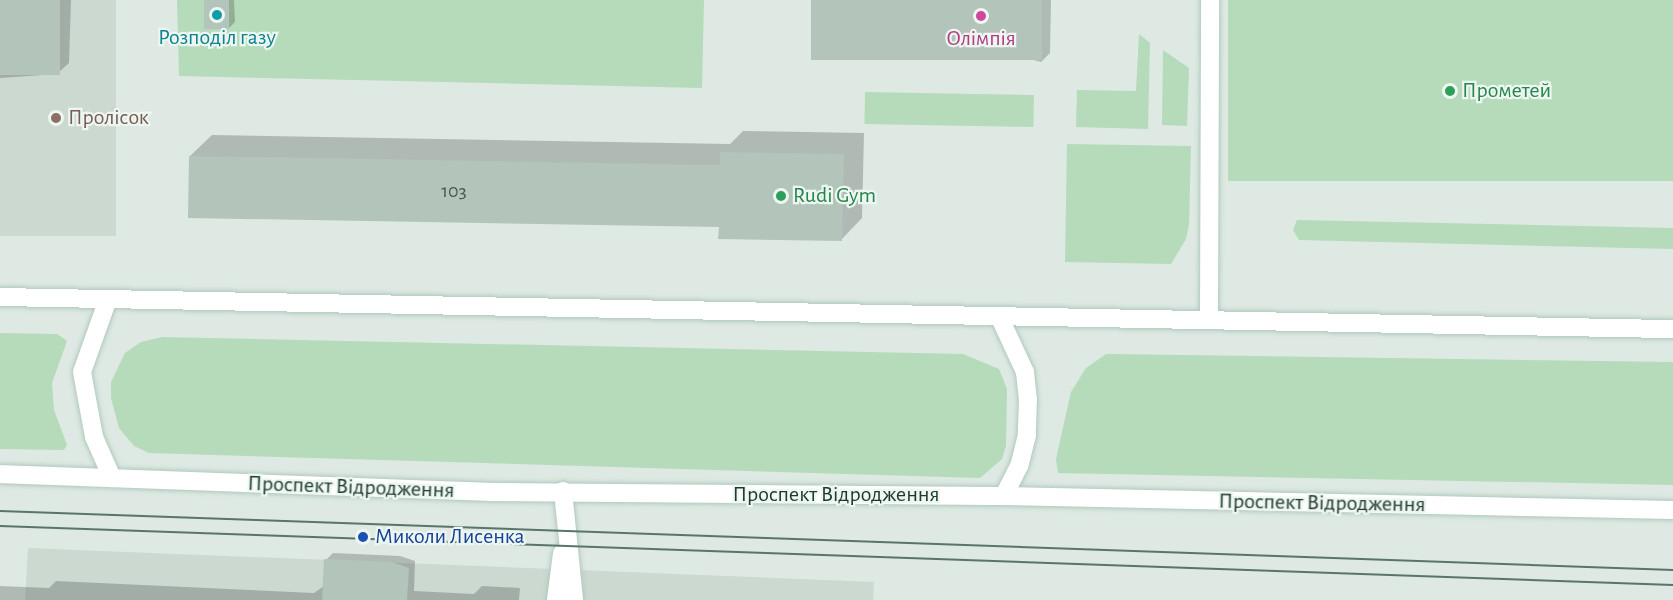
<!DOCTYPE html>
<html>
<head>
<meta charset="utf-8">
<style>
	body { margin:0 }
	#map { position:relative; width:1673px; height:600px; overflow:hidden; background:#dde9e2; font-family:"Alegreya Sans",sans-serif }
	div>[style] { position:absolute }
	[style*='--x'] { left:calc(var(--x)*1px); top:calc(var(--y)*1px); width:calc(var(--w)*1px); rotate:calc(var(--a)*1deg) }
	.built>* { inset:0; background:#cbd9d1; transform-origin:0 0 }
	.green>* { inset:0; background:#b5dbbb; transform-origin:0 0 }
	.shadow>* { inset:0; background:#0003 }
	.building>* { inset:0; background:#b3c4bb; transform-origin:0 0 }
	.roads { filter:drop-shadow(0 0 2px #b0c9bd) drop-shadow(0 0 2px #b0c9bd) }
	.street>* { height:18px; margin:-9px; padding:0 9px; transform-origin:9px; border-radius:9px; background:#fff }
	.secondary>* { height:18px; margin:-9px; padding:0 9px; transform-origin:9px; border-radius:9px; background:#fff }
	.tram>* { height:1.5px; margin:-0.75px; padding:0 0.75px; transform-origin:0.75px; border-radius:0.75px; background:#59756a }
	.dots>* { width:16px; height:16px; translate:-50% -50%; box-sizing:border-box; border:3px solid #edf6f1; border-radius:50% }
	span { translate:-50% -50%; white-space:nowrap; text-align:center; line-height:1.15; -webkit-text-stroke:4.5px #edf6f1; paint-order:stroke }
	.number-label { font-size:20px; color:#445c52 }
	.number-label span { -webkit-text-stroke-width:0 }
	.culture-label { font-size:22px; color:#0d838f }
	.hotel-label { font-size:22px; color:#b23c85 }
	.leisure-label { font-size:22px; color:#27864d }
	.left { translate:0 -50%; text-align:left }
	.education-label { font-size:22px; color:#785e54 }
	.street-label { font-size:22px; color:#1f392f }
	.transit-label { font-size:22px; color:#164399 }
</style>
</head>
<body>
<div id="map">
	<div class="built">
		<i style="left:0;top:0;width:116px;height:236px"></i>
		<i style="clip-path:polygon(28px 548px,874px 582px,873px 600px,25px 600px)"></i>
	</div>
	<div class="green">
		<i style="clip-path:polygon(177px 0,704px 0,702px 88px,179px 76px)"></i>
		<i style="left:1228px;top:0;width:445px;height:181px"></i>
		<i style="clip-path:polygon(1139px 34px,1150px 43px,1148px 129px,1076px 127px,1077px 90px,1136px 91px)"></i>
		<i style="clip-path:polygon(1163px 50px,1189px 68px,1187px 126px,1162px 125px)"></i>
		<i style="left:865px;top:92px;width:169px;height:32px;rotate:1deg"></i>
		<i style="clip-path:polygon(1067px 144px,1191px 146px,1189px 224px,1186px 239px,1171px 264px,1065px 262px)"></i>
		<i style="clip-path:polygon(1297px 220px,1673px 228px,1673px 249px,1299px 240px,1293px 230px)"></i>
		<i style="clip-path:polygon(0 333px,57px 334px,67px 341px,52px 383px,54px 410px,67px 445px,64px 450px,0 449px)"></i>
		<i style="clip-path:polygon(162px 337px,963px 354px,999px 369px,1007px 389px,1006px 446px,1002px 459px,980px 478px,149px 453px,134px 446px,119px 428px,111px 398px,111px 382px,125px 353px,141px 342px)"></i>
		<i style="clip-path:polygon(1106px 354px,1673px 362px,1673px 485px,1058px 473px,1056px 459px,1071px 392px,1086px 368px)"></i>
	</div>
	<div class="shadow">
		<i style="clip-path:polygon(0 0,71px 0,69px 63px,57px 74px,0 78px)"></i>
		<i style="clip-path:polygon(205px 0,234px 0,235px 22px,229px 28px)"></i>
		<i style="clip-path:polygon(813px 0,1051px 0,1050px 53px,1041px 62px)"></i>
		<i style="clip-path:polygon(743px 131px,864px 133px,862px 218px,841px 240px,190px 156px,212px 135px,730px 144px)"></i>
		<i style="clip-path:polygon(333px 553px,400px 556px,415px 561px,414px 591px,474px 594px,482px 586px,520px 588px,519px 600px,0 600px,0 586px,49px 588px,56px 581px,314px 593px,324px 586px,326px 560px)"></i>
	</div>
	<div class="building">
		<i style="left:0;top:0;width:60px;height:75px"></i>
		<i style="left:204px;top:0;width:25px;height:29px"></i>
		<i style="left:811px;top:0;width:231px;height:60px"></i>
		<i style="clip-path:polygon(720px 152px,844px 154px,842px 241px,718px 239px,719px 227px,188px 218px,189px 156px,720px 165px)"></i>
		<i style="clip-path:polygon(324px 559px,392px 562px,409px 568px,407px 600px,322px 600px)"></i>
	</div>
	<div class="roads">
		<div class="street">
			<i style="--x:1209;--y:318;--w:318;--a:-89.8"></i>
		</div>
		<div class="secondary">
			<i style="--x:0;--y:297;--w:1673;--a:1.1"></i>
			<i style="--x:108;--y:299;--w:77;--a:109.6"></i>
			<i style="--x:82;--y:372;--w:66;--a:79.5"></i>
			<i style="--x:94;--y:437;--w:45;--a:66.3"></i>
			<i style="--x:999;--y:316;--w:62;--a:65.1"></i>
			<i style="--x:1025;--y:372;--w:27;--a:84"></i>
			<i style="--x:1028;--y:399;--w:36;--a:92"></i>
			<i style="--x:1027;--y:435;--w:32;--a:104"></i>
			<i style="--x:1019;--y:466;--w:34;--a:117"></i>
			<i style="--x:0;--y:474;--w:491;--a:2.1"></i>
			<i style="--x:491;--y:492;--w:513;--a:0.45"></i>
			<i style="--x:1004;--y:496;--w:669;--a:1.2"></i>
			<i style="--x:563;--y:491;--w:110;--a:84.2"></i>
			<i style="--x:556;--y:600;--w:47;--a:-82.7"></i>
		</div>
	</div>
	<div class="tram">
		<i style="--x:0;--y:511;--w:1674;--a:2.02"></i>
		<i style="--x:0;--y:526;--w:1674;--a:2.02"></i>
	</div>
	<div class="dots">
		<i style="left:217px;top:15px;background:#0f9aa8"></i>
		<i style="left:981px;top:16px;background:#d1479c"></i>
		<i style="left:1450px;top:91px;background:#2e9e5b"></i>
		<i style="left:56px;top:118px;background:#8d6e63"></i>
		<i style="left:781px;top:196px;background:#2e9e5b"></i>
		<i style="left:363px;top:537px;background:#1a4fb4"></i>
	</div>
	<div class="number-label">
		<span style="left:454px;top:191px">103</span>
	</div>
	<div class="culture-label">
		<span style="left:217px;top:38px">Розподіл газу</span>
	</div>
	<div class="hotel-label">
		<span style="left:981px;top:39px">Олімпія</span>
	</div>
	<div class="leisure-label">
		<span class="left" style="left:1462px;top:91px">Прометей</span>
		<span class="left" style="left:793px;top:196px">Rudi Gym</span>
	</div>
	<div class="education-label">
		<span class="left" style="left:68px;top:118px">Пролісок</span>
	</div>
	<div class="street-label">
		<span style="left:351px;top:487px;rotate:2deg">Проспект Відродження</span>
		<span style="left:836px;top:495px">Проспект Відродження</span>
		<span style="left:1322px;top:503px;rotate:1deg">Проспект Відродження</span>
	</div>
	<div class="transit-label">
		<span class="left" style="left:375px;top:537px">Миколи Лисенка</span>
	</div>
</div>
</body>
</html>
